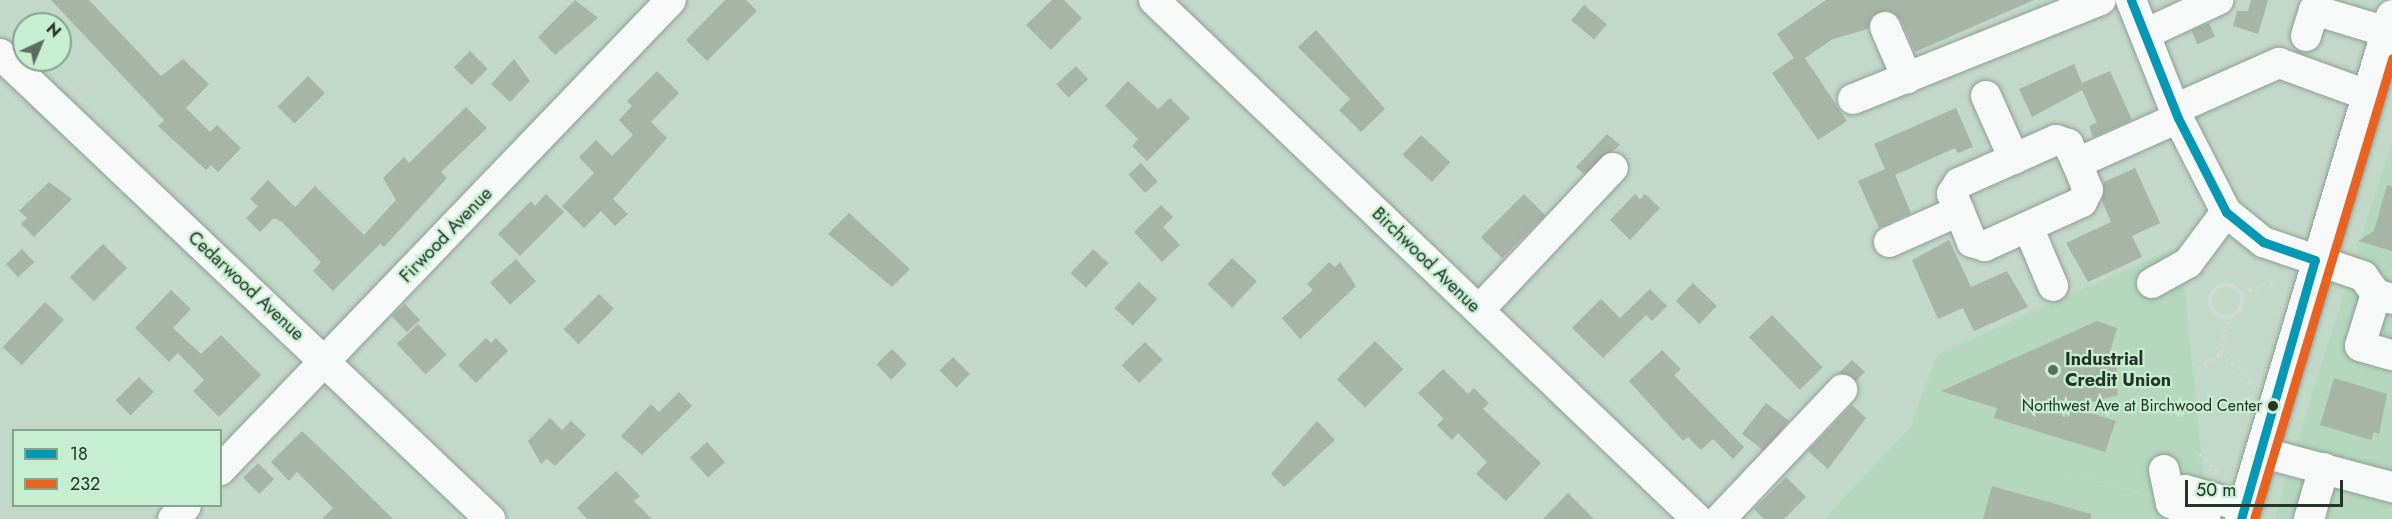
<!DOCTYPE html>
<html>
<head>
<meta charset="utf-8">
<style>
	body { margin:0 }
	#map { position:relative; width:2392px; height:519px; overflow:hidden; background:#c2d8c8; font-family:Jost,sans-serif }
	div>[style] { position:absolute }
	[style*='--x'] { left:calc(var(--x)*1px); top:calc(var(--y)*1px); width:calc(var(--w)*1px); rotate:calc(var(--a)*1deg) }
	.built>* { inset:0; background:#b4d7be }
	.building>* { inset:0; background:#a7b5a7; transform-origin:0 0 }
	.path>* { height:4px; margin-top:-2px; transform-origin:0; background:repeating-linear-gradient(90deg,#d1d9d4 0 3px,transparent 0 7.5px) }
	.path>.ring { margin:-2px; padding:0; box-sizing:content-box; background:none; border:4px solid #d1d9d4; border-radius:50% }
	.roads { filter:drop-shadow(0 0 2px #8f9f93) drop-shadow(0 0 2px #8f9f93) }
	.minor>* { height:30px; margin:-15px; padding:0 15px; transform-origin:15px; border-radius:15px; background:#f6f9f7 }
	.major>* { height:33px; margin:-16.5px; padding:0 16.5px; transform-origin:16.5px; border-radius:16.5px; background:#f6f9f7 }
	.bus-1>* { height:9px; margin:-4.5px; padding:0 4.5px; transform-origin:4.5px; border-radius:4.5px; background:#0698b5 }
	.bus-2>* { height:9px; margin:-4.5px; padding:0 4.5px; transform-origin:4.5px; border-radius:4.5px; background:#e86322 }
	.dots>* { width:16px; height:16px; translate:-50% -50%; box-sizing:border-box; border:3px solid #c6eed0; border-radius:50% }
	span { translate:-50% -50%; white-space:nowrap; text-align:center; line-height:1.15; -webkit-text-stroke:4.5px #c6eed0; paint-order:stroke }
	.bus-label { font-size:16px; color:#26352a }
	.right { translate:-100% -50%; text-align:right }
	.street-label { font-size:18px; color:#26352a }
	.poi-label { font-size:18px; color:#26352a; font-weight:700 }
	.left { translate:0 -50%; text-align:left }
	.legend { position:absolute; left:12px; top:429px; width:210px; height:78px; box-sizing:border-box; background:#c6eed0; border:2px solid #86a48e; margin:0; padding:8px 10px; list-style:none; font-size:18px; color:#26352a }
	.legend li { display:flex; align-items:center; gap:12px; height:30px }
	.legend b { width:30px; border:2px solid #86a48e }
	.north { position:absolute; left:12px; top:12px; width:60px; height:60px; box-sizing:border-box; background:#c6eed0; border:2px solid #86a48e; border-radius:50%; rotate:44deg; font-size:16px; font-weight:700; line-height:24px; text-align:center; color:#26352a }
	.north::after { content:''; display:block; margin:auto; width:21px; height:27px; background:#5d6e61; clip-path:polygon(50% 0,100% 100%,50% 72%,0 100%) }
	.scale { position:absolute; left:2185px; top:480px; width:158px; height:27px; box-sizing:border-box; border:3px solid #26352a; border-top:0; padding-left:8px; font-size:18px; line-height:21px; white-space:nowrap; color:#26352a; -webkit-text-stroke:4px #c6eed0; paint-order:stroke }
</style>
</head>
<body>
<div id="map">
	<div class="built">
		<i style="clip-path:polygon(2392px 141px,2392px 475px,2295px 449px)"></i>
		<i style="clip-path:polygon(2180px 246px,2207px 511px,2006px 456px,2208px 513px,2206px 519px,1824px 519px,1909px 429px,1938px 354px)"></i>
		<i style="clip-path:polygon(2291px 462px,2392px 490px,2392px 519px,2275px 519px)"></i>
	</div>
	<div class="building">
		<i style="clip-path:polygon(51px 0,89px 0,161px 76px,183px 59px,209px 84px,186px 108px,210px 132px,217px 125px,241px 148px,218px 172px,211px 165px,206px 170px,158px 126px,164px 120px)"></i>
		<i style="clip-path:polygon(575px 0,598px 18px,555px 55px,538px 37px)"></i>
		<i style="clip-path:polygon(725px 0,746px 0,757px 11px,707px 61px,686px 40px)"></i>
		<i style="clip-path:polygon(1052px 0,1064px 0,1082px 18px,1051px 50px,1026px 25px)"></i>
		<i style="clip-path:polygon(1826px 0,2034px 0,1915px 52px,1901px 20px,1888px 10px,1872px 16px,1868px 29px,1833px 39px,1805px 58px,1847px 121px,1818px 140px,1772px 73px,1794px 58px,1777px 34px)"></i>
		<i style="clip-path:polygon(2251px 0,2268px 0,2258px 34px,2233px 26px,2237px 11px,2248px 11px)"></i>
		<i style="left:1584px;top:5px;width:30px;height:20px;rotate:40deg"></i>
		<i style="left:2209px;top:23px;width:15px;height:19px;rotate:67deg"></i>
		<i style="clip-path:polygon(1316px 30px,1385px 109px,1361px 132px,1339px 110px,1350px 99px,1298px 47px)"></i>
		<i style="left:470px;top:51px;width:25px;height:23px;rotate:45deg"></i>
		<i style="clip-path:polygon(514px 59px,530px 81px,510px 102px,491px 84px)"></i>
		<i style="clip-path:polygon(2074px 64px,2082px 83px,2110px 71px,2132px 120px,2093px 137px,2089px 126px,2097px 123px,2082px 90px,2032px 117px,2019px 89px)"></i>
		<i style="left:1076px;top:66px;width:18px;height:27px;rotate:47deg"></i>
		<i style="clip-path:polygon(657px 71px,679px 93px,651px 122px,667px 138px,613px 199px,628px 214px,615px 226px,601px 211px,584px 228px,562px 206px,594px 173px,579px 157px,596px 140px,612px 156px,633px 135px,619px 120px,632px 106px,627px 101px)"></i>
		<i style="left:308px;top:76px;width:24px;height:43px;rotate:45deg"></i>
		<i style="clip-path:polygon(1128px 81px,1158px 109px,1170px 98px,1190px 118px,1147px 161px,1132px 146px,1138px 139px,1105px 106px)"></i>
		<i style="clip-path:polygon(466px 107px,487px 128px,441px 172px,447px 178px,384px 247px,380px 244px,333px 291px,313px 271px,321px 262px,282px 222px,274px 218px,260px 232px,246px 218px,258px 206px,250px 199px,268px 180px,295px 207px,315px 186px,364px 235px,396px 200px,383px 178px,404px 157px,409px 163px)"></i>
		<i style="clip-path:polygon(1956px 108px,1973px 147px,1958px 153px,1955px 148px,1895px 175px,1911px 213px,1879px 228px,1858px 181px,1885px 169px,1874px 144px)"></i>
		<i style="clip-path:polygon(1607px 134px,1620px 145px,1584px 174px,1576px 167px)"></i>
		<i style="left:1421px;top:135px;width:40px;height:27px;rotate:43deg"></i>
		<i style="left:1141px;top:163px;width:25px;height:17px;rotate:48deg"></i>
		<i style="clip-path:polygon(2135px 168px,2160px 223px,2132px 236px,2142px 257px,2088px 282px,2066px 243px,2111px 222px,2102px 201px,2104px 182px)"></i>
		<i style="clip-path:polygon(49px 182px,72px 199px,34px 237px,21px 224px,27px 218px,19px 211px)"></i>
		<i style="clip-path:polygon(2387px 185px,2392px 186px,2392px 251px,2358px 241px,2374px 231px)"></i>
		<i style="clip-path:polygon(546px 194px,564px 212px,520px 256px,498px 234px,531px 201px,535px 206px)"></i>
		<i style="left:1524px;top:194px;width:30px;height:61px;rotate:45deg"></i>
		<i style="clip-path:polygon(1635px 194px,1640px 199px,1645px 194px,1660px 208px,1630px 240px,1610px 220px)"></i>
		<i style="clip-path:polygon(1161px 205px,1173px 217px,1163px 227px,1180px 245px,1162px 262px,1134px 232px)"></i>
		<i style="clip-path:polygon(849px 213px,910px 269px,892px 287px,828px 234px)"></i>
		<i style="clip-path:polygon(1949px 240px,1971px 287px,2007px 271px,2028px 307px,1974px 331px,1963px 308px,1938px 319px,1912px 260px)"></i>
		<i style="left:103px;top:244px;width:34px;height:47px;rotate:45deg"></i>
		<i style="left:22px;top:249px;width:18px;height:22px;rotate:47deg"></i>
		<i style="left:1093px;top:249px;width:21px;height:33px;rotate:43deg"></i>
		<i style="left:1232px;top:258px;width:34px;height:36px;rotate:43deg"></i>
		<i style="left:516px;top:259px;width:30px;height:35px;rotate:48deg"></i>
		<i style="clip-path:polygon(1329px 262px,1335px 267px,1340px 262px,1356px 286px,1300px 339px,1282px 318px,1313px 290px,1307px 284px)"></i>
		<i style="left:1139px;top:282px;width:25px;height:36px;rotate:43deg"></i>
		<i style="left:1693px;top:283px;width:33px;height:25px;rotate:44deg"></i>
		<i style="clip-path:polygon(1650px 289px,1667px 306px,1652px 321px,1646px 315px,1603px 358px,1572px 328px,1601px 299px,1620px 318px)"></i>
		<i style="clip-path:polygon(171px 290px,191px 309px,173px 328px,201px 354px,221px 335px,261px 375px,219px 417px,193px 391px,204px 380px,178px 353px,169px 362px,135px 328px)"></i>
		<i style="left:599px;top:294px;width:21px;height:50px;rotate:45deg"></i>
		<i style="left:45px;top:302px;width:26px;height:62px;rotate:43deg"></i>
		<i style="left:405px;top:304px;width:22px;height:18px;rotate:47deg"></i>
		<i style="left:1772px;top:315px;width:73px;height:32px;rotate:46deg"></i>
		<i style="clip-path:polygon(2097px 321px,2117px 328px,2110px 352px,2116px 352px,2118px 395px,2072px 407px,2116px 421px,2105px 452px,1994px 418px,1997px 408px,1941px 391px)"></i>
		<i style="left:418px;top:324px;width:42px;height:29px;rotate:47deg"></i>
		<i style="clip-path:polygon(486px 338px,491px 343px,496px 338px,508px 351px,476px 383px,458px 365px)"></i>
		<i style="left:1375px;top:341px;width:40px;height:54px;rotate:45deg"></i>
		<i style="left:1145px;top:342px;width:25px;height:33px;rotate:45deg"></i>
		<i style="left:892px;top:349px;width:21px;height:22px;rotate:45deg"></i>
		<i style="clip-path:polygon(1662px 350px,1681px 369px,1674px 375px,1744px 447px,1733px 459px,1713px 439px,1701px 450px,1688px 437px,1683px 441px,1629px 381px)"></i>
		<i style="left:953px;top:357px;width:24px;height:19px;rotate:45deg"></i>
		<i style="clip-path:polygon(1852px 360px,1865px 372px,1856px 381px,1839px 373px)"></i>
		<i style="clip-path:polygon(1443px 369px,1468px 394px,1474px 388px,1489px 403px,1483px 409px,1541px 463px,1506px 501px,1476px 474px,1487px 462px,1458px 433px,1452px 440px,1437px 425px,1444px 419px,1418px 393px)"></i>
		<i style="left:139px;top:377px;width:21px;height:33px;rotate:45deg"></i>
		<i style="clip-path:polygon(2334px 378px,2387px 394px,2379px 434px,2374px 432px,2371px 440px,2320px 425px)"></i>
		<i style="clip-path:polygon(679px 392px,692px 406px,642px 455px,621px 436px,651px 404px,659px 412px)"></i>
		<i style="left:1766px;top:403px;width:29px;height:39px;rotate:38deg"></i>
		<i style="clip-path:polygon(1852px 405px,1866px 418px,1828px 469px,1808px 451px)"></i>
		<i style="clip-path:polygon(550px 418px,562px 430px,571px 421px,586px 435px,555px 466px,547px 459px,541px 464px,528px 441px)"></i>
		<i style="clip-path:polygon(1317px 421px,1335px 440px,1284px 487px,1271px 474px)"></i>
		<i style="clip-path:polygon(302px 431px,337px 464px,393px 519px,322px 519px,333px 508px,297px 472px,289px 481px,271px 462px)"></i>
		<i style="left:707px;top:442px;width:27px;height:23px;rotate:48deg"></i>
		<i style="left:258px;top:463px;width:23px;height:21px;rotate:45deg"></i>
		<i style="clip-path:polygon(616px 471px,640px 496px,634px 501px,652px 519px,587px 519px,577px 508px)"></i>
		<i style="clip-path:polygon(1786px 477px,1806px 497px,1784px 519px,1764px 519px,1754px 509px)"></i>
		<i style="clip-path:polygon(1992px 486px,2091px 514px,2091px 519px,1983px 519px)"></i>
		<i style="clip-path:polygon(1568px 493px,1594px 519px,1543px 519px)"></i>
	</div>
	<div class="path">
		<i class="ring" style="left:2210px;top:285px;width:28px;height:28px"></i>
		<i style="--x:2241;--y:293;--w:33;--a:-16"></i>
		<i style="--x:2220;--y:354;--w:34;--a:38"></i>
		<i style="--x:2247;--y:375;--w:14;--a:73"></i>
		<i style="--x:2198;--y:369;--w:27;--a:-34"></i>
		<i style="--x:2220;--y:354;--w:38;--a:-78"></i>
		<i style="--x:2199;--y:454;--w:30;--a:42"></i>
	</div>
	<div class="roads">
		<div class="minor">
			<i style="--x:1154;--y:0;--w:751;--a:43.71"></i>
			<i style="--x:2131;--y:0;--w:127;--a:68.3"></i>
			<i style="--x:2178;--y:118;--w:106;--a:62.9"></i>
			<i style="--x:2226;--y:212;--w:48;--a:39"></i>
			<i style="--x:2263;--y:242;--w:106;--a:18.8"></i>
			<i style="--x:2363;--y:276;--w:22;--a:54"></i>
			<i style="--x:2376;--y:294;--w:17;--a:17"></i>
			<i style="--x:1885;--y:27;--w:56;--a:66.7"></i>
			<i style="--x:2145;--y:34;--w:81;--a:-25"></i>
			<i style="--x:2306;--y:36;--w:27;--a:-73"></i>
			<i style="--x:2314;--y:10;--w:76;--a:16.8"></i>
			<i style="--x:0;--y:54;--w:676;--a:43.5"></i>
			<i style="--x:1986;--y:96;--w:69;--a:66"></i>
			<i style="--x:1853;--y:99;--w:267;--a:-21.8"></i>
			<i style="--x:2175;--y:109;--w:114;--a:-23.9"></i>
			<i style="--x:2279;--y:63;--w:94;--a:20"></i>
			<i style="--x:2077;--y:163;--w:29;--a:68"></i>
			<i style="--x:2088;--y:190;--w:13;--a:117"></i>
			<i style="--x:2082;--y:202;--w:107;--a:155.6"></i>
			<i style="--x:1985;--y:246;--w:14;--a:-163"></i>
			<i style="--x:1972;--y:242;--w:52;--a:-112.6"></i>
			<i style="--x:1952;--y:194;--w:13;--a:-58"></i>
			<i style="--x:1959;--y:183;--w:106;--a:-23.9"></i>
			<i style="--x:2056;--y:140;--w:13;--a:18"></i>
			<i style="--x:2068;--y:144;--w:21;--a:65"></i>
			<i style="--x:2077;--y:163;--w:111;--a:-24"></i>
			<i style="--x:2028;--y:227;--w:64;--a:67"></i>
			<i style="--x:1889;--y:242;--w:77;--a:-23.9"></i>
			<i style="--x:2152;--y:283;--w:41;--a:-29.1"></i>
			<i style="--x:2188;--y:263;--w:64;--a:-53.3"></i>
			<i style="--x:2376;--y:294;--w:54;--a:107.1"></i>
			<i style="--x:2360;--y:346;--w:33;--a:16"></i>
			<i style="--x:1479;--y:310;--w:195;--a:-46.7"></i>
			<i style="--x:2260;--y:452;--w:137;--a:14.9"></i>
			<i style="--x:220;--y:470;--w:651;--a:-46.18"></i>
			<i style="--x:2164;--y:470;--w:34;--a:78"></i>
			<i style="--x:2171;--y:503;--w:19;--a:-43"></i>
			<i style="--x:2185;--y:490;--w:61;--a:16.1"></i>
			<i style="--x:2171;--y:503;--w:38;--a:25"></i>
			<i style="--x:173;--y:519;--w:18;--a:-45"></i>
			<i style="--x:1720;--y:519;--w:178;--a:-46.6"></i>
			<i style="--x:2309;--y:519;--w:53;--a:-73.6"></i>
		</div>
		<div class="major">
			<i style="--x:2241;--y:519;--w:525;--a:-73.29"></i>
		</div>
	</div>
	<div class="bus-1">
		<i style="--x:2131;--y:0;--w:127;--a:68.3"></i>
		<i style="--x:2178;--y:118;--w:106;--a:62.9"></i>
		<i style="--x:2226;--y:212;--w:48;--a:39"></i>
		<i style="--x:2263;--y:242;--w:55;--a:19.1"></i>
		<i style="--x:2241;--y:519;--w:269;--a:-74.1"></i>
	</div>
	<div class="bus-2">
		<i style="--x:2254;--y:519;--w:481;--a:-73.3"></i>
	</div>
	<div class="dots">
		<i style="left:2053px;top:370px;background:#5d6e61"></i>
		<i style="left:2273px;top:406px;background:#26352a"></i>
	</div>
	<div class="bus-label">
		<span class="right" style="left:2262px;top:406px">Northwest Ave at Birchwood Center</span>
	</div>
	<div class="street-label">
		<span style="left:446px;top:235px;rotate:-46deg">Firwood Avenue</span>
		<span style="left:1426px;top:260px;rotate:44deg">Birchwood Avenue</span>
		<span style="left:246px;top:286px;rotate:43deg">Cedarwood Avenue</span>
	</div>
	<div class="poi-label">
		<span class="left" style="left:2065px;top:370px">Industrial<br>Credit Union</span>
	</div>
	<ul class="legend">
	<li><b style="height:8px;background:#0698b5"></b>18</li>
	<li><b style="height:8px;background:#e86322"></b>232</li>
	</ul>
	<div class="north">N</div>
	<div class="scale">50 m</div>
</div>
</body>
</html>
